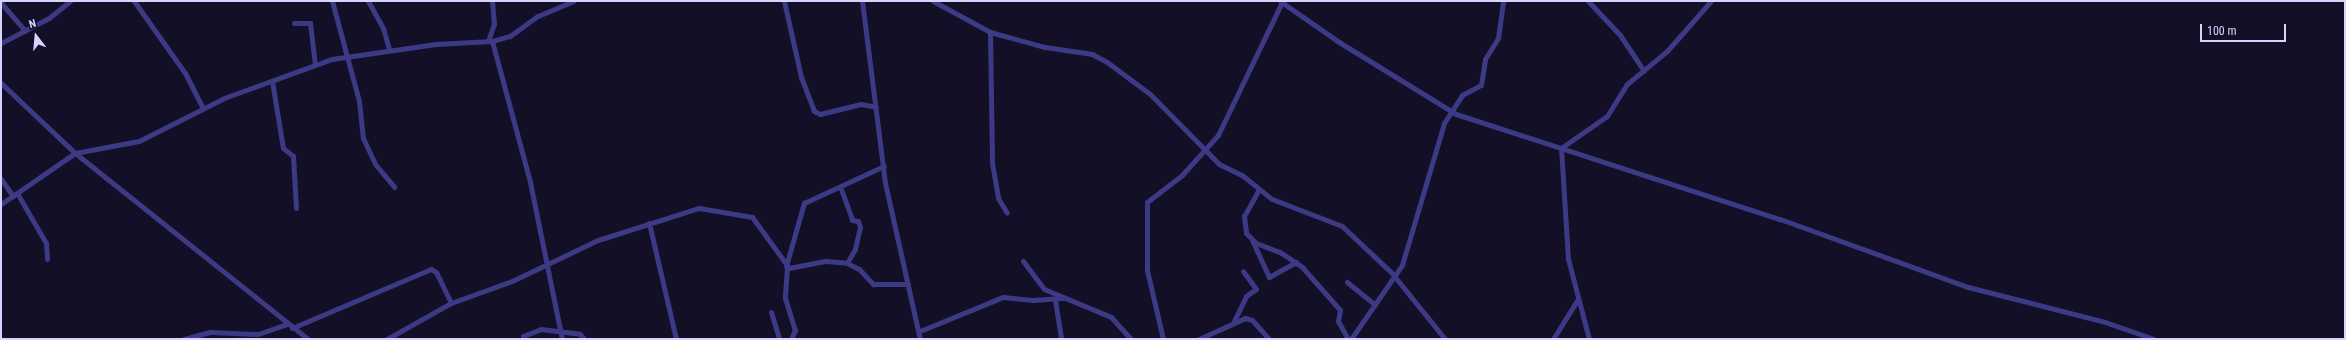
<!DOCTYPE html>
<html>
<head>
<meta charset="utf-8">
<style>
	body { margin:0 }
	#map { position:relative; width:2346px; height:340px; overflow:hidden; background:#130f26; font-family:"Roboto Condensed",sans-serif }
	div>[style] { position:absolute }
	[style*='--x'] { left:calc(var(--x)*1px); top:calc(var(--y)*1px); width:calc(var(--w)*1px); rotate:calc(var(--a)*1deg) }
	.minor>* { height:5px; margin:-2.5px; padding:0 2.5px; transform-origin:2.5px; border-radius:2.5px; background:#3d3a85 }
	span { translate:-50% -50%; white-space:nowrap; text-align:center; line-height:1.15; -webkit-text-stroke:4px #130f26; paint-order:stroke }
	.frame { position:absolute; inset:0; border:2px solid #d9d4ff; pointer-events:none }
	.north { position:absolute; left:16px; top:16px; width:40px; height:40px; -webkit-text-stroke:3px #130f26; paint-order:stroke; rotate:344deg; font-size:11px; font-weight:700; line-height:16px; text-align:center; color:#d9d4ff }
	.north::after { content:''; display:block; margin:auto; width:14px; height:18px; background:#d9d4ff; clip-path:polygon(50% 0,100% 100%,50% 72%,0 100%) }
	.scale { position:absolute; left:2200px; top:24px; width:86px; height:18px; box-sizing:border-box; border:2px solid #d9d4ff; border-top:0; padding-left:5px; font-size:12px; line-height:14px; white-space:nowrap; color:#d9d4ff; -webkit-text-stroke:3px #130f26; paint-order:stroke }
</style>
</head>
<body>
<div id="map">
	<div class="minor">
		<i style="--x:134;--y:1;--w:88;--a:54.7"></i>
		<i style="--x:185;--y:73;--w:39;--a:63"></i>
		<i style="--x:332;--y:1;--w:104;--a:74.9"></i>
		<i style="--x:359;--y:101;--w:37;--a:84"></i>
		<i style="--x:363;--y:138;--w:29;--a:65"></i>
		<i style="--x:375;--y:164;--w:30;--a:50"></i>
		<i style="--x:368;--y:1;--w:31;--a:61"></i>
		<i style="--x:383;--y:28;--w:22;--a:74"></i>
		<i style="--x:784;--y:1;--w:78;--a:77.4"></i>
		<i style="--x:801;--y:77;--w:36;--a:69"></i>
		<i style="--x:814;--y:111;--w:7;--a:27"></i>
		<i style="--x:820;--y:114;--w:42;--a:-13.7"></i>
		<i style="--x:861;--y:104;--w:15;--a:11"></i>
		<i style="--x:862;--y:1;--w:183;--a:82.8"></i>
		<i style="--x:885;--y:183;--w:160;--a:77.4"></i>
		<i style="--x:933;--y:1;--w:65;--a:28.5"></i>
		<i style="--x:990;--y:32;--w:57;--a:15.3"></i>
		<i style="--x:1045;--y:47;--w:48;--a:8.5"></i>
		<i style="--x:1092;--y:54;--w:17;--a:28"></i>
		<i style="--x:1107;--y:62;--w:54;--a:36.7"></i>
		<i style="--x:1150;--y:94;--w:98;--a:45.4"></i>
		<i style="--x:1219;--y:164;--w:25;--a:26"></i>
		<i style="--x:1242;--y:175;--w:38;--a:39"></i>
		<i style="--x:1272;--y:199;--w:75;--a:21.1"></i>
		<i style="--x:1342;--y:226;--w:73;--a:43.3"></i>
		<i style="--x:1280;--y:1;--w:72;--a:34.8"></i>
		<i style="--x:1339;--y:42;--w:137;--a:31.6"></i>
		<i style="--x:1456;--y:114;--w:341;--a:18"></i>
		<i style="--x:1780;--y:219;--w:200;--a:19.9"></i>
		<i style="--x:1968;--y:287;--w:141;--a:14.3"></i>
		<i style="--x:2105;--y:322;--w:52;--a:19.1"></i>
		<i style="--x:1588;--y:1;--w:47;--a:46.7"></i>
		<i style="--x:1620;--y:35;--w:43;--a:56.3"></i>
		<i style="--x:1;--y:3;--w:37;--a:49"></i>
		<i style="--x:294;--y:23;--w:16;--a:0"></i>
		<i style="--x:310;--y:23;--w:42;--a:83.2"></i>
		<i style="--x:990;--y:32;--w:131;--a:89.1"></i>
		<i style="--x:992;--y:163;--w:36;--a:80"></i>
		<i style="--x:998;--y:198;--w:17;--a:59"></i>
		<i style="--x:488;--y:41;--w:18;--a:-71"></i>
		<i style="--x:494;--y:24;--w:23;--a:-95"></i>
		<i style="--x:492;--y:41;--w:146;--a:74.9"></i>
		<i style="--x:530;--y:182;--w:160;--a:78.5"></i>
		<i style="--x:1;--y:43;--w:54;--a:-27.5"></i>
		<i style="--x:49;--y:18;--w:27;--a:-39"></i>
		<i style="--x:272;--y:81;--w:68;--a:80.7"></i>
		<i style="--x:283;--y:148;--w:13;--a:39"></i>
		<i style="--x:293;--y:156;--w:52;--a:86.7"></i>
		<i style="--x:1;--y:83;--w:102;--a:43.4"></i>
		<i style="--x:75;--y:153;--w:298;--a:38.6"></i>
		<i style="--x:1;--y:179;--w:21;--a:55"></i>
		<i style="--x:841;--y:189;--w:33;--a:70"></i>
		<i style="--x:852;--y:220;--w:6;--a:9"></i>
		<i style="--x:858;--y:221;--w:6;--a:72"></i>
		<i style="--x:860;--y:227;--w:23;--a:103"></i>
		<i style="--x:855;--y:249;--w:16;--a:120"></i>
		<i style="--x:1258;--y:191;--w:29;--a:119"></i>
		<i style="--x:1244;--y:216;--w:17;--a:83"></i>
		<i style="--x:1246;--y:233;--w:14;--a:45"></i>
		<i style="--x:1256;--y:243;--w:26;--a:21"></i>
		<i style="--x:1280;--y:252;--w:27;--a:34"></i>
		<i style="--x:1302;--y:267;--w:57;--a:48.5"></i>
		<i style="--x:1340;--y:310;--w:11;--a:100"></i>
		<i style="--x:1338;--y:321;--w:21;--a:61"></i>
		<i style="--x:17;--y:193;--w:58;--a:59.9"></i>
		<i style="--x:46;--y:243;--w:16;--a:86"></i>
		<i style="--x:1;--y:204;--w:90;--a:-34.6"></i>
		<i style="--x:75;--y:153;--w:65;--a:-10.6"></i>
		<i style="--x:139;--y:141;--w:95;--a:-26.8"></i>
		<i style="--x:224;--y:98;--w:115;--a:-19.9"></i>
		<i style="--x:332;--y:59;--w:105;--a:-8.2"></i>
		<i style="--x:436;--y:44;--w:56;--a:-3.1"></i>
		<i style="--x:492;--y:41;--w:19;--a:-16"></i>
		<i style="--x:510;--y:36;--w:34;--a:-36"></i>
		<i style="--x:538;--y:16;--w:38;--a:-23"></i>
		<i style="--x:649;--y:223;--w:119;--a:76.9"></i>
		<i style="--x:1252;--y:240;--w:41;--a:65.3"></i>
		<i style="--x:1269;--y:277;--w:31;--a:-29"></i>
		<i style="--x:1023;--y:261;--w:35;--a:53"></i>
		<i style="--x:1044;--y:289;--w:73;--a:22.7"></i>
		<i style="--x:1111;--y:317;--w:30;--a:48"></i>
		<i style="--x:786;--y:266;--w:66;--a:-74.1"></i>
		<i style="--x:804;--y:203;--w:88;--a:-24.8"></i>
		<i style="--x:787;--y:267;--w:31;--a:94"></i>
		<i style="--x:785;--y:298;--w:34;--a:73"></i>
		<i style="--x:795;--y:330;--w:10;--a:114"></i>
		<i style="--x:1395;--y:277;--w:80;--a:51.1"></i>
		<i style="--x:1347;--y:282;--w:36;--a:39"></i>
		<i style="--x:1055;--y:300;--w:39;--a:81"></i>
		<i style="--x:771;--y:312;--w:28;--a:73"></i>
		<i style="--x:1234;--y:321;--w:28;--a:-64"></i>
		<i style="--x:1246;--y:296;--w:12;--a:-35"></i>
		<i style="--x:1256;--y:289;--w:22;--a:-126"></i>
		<i style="--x:292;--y:328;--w:151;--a:-23"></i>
		<i style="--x:431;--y:269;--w:6;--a:31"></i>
		<i style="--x:436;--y:272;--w:34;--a:64"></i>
		<i style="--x:920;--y:331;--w:90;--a:-22.3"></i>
		<i style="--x:1003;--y:297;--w:30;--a:6"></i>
		<i style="--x:1033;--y:300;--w:32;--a:-4"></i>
		<i style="--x:523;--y:336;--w:19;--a:-21"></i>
		<i style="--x:541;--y:329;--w:39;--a:7"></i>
		<i style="--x:580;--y:334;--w:6;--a:51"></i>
		<i style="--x:184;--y:339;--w:27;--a:-15"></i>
		<i style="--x:210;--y:332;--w:48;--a:2.4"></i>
		<i style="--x:258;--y:334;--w:31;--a:-19"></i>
		<i style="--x:387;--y:339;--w:73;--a:-29.4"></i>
		<i style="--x:451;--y:303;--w:65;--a:-19.8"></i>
		<i style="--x:512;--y:281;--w:95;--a:-25.5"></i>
		<i style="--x:598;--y:240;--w:106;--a:-17.6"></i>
		<i style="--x:699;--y:208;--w:54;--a:9.6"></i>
		<i style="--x:752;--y:217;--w:63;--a:54"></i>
		<i style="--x:789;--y:268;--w:38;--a:-11"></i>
		<i style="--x:826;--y:261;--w:21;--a:5"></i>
		<i style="--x:847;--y:263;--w:13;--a:27"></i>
		<i style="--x:859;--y:269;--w:21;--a:47"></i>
		<i style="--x:873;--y:284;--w:35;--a:0"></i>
		<i style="--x:1163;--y:339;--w:71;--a:-103.1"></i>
		<i style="--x:1147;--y:270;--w:68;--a:-90"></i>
		<i style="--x:1147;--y:202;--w:44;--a:-37.6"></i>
		<i style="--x:1182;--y:175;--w:54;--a:-48"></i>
		<i style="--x:1218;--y:135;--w:148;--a:-64.3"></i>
		<i style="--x:1199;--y:339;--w:51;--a:-24.5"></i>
		<i style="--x:1245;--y:318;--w:7;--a:16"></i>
		<i style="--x:1252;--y:320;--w:25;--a:48"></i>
		<i style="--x:1351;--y:339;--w:90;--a:-55.4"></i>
		<i style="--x:1402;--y:265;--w:148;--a:-73.5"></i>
		<i style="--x:1444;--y:123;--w:33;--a:-57"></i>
		<i style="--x:1462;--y:95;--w:21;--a:-28"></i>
		<i style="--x:1481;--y:85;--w:26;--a:-81"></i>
		<i style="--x:1485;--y:59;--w:25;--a:-58"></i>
		<i style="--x:1498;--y:38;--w:37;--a:-82"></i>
		<i style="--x:1553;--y:339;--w:47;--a:-58"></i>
		<i style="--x:1589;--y:339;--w:83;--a:-104.7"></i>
		<i style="--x:1568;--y:259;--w:111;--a:-93.6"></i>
		<i style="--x:1561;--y:148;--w:56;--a:-34.8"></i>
		<i style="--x:1607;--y:116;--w:38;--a:-58"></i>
		<i style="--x:1627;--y:84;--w:52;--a:-39.5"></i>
		<i style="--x:1667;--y:51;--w:67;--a:-48.7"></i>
	</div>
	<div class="frame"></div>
	<div class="north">N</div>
	<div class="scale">100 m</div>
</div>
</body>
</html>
